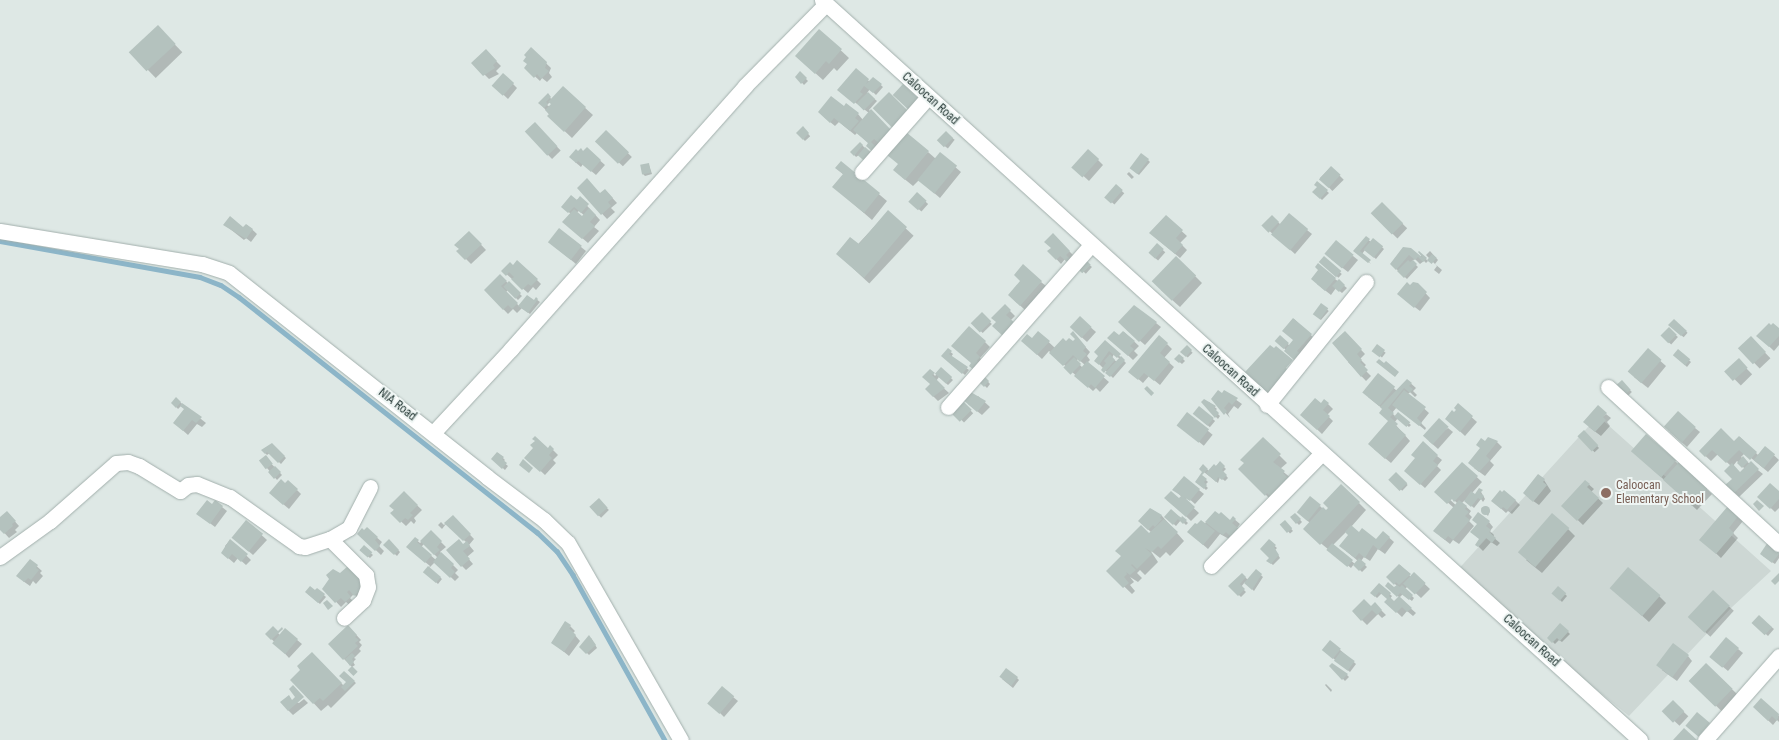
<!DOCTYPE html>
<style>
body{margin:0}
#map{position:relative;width:1779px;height:740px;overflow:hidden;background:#dee8e5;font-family:"Roboto Condensed",sans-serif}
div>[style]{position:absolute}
.built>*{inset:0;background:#cdd7d4}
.shadow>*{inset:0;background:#0003;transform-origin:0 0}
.stream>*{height:4.5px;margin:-2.25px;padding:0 2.25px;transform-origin:2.25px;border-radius:2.25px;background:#8cb5c8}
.building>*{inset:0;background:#b4c2be;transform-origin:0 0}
.round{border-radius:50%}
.roads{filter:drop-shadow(0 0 1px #a2afac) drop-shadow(0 0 1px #a2afac)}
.street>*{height:15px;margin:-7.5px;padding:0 7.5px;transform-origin:7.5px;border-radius:7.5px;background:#fff}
.secondary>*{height:15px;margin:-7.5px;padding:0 7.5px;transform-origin:7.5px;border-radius:7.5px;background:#fff}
.dots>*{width:14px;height:14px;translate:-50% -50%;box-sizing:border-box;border:2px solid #eef5f3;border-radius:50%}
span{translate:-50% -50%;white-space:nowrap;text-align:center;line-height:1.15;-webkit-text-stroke:4px #eef5f3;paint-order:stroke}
.street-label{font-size:12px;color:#223633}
.education-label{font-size:12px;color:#785e54}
.left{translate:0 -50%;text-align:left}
</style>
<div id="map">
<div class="built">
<i style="clip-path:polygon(1598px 416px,1771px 571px,1731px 608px,1629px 716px,1454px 574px)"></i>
</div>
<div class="shadow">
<i style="left:158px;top:27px;width:35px;height:37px;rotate:46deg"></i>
<i style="clip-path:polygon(819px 30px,849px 58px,837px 71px,834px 68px,823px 80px,804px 63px)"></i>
<i style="clip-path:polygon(531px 49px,551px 68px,549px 73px,552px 77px,547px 82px,542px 78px,540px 81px,526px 68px,529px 64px)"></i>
<i style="clip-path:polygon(486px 51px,501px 66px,496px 71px,499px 74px,489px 79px,473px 63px)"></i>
<i style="clip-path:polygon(856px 70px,870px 82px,873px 78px,883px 87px,876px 95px,870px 89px,867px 93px,877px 101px,869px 110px,896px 136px,881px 154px,857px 133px,855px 135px,839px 122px,835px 126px,824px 117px,844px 108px,858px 114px,863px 120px,869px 113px,844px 94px)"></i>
<i style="clip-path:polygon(800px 73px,808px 81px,804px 85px,797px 77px)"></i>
<i style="clip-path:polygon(513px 84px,517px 88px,508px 99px,493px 85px)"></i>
<i style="clip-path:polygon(evenodd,563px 88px,593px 115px,572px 138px,556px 123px,540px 103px,548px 95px,552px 100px,563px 88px,550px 102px,553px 104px,550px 107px,547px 105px,550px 102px)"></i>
<i style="left:535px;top:124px;width:37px;height:12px;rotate:46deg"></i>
<i style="left:803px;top:128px;width:11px;height:7px;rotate:49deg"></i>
<i style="left:606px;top:132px;width:36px;height:13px;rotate:44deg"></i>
<i style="left:946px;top:133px;width:11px;height:11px;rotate:38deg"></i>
<i style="clip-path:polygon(860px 143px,873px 156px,859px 155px,856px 157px,852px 152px)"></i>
<i style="clip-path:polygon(587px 149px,605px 165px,596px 175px,583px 164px,581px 167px,575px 162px)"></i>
<i style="clip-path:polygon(1088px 150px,1103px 165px,1089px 181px,1078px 171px)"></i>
<i style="clip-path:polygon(928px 152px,936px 159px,940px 154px,961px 172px,940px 198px,919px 180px,913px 186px,902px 177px)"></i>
<i style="clip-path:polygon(1148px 160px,1150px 162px,1139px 175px,1133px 170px)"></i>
<i style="clip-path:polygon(841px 162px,887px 201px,872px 220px,834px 187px,844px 175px,836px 168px)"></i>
<i style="clip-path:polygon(649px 165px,652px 174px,645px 176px,643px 174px)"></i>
<i style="left:1331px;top:167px;width:18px;height:16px;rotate:45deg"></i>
<i style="left:1129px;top:172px;width:7px;height:3px;rotate:45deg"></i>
<i style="clip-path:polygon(1318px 183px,1329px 193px,1322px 200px,1314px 192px,1318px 188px)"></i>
<i style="left:1116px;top:186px;width:11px;height:15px;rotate:41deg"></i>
<i style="clip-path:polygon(578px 188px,600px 194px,605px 190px,617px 203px,611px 208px,615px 212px,607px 219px)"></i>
<i style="left:917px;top:194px;width:15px;height:10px;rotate:42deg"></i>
<i style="clip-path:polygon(evenodd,580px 198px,600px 220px,594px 227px,599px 231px,588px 243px,568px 226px,571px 214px,563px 207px,580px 198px,579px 211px,585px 216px,582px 218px,576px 213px,579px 211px)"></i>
<i style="left:1382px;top:204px;width:35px;height:14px;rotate:44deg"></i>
<i style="left:888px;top:212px;width:35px;height:65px;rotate:43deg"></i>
<i style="clip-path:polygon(1166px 217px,1187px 236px,1180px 243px,1187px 250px,1180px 258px,1156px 238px)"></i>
<i style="clip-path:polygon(1272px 217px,1280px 224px,1307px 230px,1312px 234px,1295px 254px,1264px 226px)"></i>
<i style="clip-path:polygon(225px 225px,244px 229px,247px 225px,257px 234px,251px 242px,246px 238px,244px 240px)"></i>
<i style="clip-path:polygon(469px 232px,486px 250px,471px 264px,458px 251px)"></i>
<i style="clip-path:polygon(1053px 235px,1074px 256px,1070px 260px,1065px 259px,1061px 264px,1049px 251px,1052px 248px)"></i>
<i style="clip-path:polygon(1366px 238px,1371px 242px,1373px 239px,1384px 249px,1376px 259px,1365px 250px,1362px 254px,1371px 264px,1355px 251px)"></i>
<i style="left:1157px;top:245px;width:11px;height:11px;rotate:41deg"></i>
<i style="clip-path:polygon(554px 246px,581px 247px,586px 251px,576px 264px)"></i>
<i style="clip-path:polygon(1403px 248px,1420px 257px,1422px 255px,1428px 261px,1426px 263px,1424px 261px,1420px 264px,1415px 259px,1412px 261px,1418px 267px,1407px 279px,1391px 264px)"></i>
<i style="clip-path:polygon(1430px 251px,1438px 260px,1435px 264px,1442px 270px,1439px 274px,1434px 270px,1437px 266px,1426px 255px)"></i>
<i style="clip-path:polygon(1353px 256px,1358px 260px,1348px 272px,1331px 259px)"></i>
<i style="left:1324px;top:258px;width:24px;height:5px;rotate:42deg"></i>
<i style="left:1083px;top:259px;width:12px;height:9px;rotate:42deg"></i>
<i style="clip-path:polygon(510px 264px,537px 280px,541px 284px,536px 290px,533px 287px,528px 293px,503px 271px)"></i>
<i style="clip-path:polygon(500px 276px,522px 296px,518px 300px,508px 290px,506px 292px,519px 306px,534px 302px,536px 299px,540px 302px,530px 314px,522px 308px,517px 313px,513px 309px,508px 314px,485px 290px)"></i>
<i style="clip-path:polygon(1195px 276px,1202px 283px,1180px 307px,1161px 290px)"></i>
<i style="clip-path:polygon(1335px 279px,1347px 288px,1342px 293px,1336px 288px,1331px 295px,1317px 284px)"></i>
<i style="clip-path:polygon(1041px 282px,1046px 286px,1025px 310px,1014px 300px)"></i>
<i style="clip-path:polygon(1417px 284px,1430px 298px,1420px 311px,1403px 298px,1411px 287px)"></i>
<i style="left:1322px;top:305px;width:9px;height:12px;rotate:41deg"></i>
<i style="clip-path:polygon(1005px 306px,1015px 316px,1010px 321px,998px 323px)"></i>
<i style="left:982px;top:314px;width:14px;height:13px;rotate:45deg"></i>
<i style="clip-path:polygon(1080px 318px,1096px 332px,1087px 342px,1076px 332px)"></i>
<i style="clip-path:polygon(1294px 319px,1316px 340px,1301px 356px,1286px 350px,1276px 341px,1280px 337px,1290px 346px,1295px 341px)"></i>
<i style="left:1674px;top:321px;width:18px;height:6px;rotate:41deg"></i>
<i style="clip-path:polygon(1156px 323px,1161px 327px,1145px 345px,1124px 327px)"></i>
<i style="left:1669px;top:329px;width:12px;height:10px;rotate:42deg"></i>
<i style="clip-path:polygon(1779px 329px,1779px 345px,1774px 351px,1758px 336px)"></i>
<i style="clip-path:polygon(1124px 332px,1139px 346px,1134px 351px,1138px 355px,1133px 360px,1114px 342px)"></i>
<i style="clip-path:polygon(evenodd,1039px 333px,1055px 348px,1066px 342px,1073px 343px,1077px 338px,1090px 352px,1087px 356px,1090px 360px,1087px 363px,1109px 382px,1100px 392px,1096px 388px,1093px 391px,1049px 351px,1042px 359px,1028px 346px,1039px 333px,1078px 359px,1085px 365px,1083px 368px,1076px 361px,1078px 359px)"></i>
<i style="clip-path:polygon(1345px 333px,1365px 354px,1360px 359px,1366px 365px,1363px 368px,1371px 376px,1366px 381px,1348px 362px,1350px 360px)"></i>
<i style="left:1751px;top:338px;width:28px;height:15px;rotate:46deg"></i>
<i style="clip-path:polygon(evenodd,1105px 341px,1126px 363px,1113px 378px,1096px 361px,1105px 341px,1114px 354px,1120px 359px,1117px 362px,1112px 358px,1114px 354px)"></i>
<i style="clip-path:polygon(985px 342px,990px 347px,980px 358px,984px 362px,973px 363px,958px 350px)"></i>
<i style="clip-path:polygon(1167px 344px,1172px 349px,1164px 358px,1174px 367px,1160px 385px,1149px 376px,1143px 383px,1135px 376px)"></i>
<i style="left:1377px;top:346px;width:11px;height:6px;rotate:38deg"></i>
<i style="left:1187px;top:347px;width:8px;height:7px;rotate:45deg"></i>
<i style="clip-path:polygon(948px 350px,953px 354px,951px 357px,969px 370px,965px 375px,943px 356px)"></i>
<i style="clip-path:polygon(1648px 350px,1666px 366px,1648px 388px,1634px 377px)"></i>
<i style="clip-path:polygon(1678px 351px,1691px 362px,1687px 367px,1674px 355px)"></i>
<i style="clip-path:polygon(1179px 355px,1185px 361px,1182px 364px,1176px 359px)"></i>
<i style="left:1738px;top:360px;width:20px;height:16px;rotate:45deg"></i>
<i style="clip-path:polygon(941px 369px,953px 380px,948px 385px,939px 377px,936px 381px,949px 393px,938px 401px,926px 389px,931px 384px,931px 371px,935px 376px)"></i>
<i style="clip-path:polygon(1379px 375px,1397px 391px,1407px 380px,1416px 388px,1413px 391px,1417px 395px,1415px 397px,1410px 392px,1408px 394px,1429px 413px,1421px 423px,1426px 428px,1425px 430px,1397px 407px,1392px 413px,1396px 417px,1398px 414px,1411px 425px,1409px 427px,1398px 418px,1394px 423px,1410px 441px,1391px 463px,1374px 449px,1389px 421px,1384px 410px,1368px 397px)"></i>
<i style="clip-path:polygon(983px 376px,990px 384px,987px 388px,979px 380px)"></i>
<i style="left:1622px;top:382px;width:14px;height:6px;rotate:45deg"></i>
<i style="clip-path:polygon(1225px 392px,1242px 404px,1238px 409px,1234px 406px,1228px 414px,1230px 418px,1213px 399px)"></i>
<i style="clip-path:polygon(978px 396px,990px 407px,982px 415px,968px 404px)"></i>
<i style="clip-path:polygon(176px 399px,206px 423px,202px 427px,197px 424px,188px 435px,179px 427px,186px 410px,181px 406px,178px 409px,173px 403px)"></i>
<i style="clip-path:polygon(1325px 401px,1333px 409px,1327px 415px,1333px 421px,1322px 434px,1302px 415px)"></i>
<i style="clip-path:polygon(1209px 402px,1217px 409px,1215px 411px,1220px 416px,1218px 419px,1210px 411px,1207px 403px)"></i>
<i style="left:964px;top:404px;width:13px;height:13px;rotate:45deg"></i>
<i style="clip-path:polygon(1458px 405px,1477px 422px,1465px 436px,1451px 423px)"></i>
<i style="left:1200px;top:408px;width:20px;height:8px;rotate:41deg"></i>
<i style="left:1187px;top:414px;width:33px;height:14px;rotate:39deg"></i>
<i style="clip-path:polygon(1606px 414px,1611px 418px,1607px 422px,1610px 426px,1601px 436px,1589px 427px)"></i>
<i style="clip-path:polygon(1448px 428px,1453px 432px,1438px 449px,1429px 441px)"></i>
<i style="clip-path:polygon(1695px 428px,1700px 432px,1687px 447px,1670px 432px)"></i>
<i style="left:1584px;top:432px;width:22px;height:6px;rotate:47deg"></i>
<i style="clip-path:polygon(evenodd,1740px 437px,1758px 455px,1765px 447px,1779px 460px,1768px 472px,1745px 453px,1741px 457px,1763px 474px,1739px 497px,1727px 486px,1733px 479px,1731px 466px,1718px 454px,1711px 461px,1700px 451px,1734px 443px,1740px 437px,1737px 461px,1745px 469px,1740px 473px,1733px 466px,1737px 461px)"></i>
<i style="clip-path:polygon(1263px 439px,1287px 463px,1280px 469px,1292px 479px,1273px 502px,1240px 469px)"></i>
<i style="clip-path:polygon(1495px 440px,1502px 447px,1490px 461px,1494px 465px,1485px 476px,1474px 468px,1485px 443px)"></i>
<i style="clip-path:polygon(272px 444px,286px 458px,281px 464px,270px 453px,267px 455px,263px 451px)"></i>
<i style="clip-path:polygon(550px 447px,558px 455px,553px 460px,556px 463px,545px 475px,531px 462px,535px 448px,548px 449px)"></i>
<i style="clip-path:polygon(498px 453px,505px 460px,503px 462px,508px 466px,505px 470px,493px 459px)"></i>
<i style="clip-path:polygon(1437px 456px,1442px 460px,1437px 466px,1441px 470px,1425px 488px,1410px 475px,1416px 458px)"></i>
<i style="clip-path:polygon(1638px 456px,1675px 461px,1712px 494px,1697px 510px)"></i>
<i style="clip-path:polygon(265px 457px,282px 475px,277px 480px,267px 468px)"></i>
<i style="clip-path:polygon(1220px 463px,1226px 469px,1223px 472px,1228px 478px,1225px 481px,1220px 477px,1218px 483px,1200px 469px,1203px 466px,1209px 471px)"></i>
<i style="clip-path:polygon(evenodd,1463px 464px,1482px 482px,1472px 493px,1475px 495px,1480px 490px,1485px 499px,1483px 502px,1481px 499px,1474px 508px,1465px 500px,1462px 503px,1471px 511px,1469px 514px,1472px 517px,1469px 521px,1474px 526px,1459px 544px,1453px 540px,1450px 544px,1440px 536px,1454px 508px,1436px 492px,1463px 464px,1448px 494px,1461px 507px,1460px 509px,1446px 496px,1448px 494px)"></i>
<i style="left:1396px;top:474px;width:16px;height:8px;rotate:43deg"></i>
<i style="clip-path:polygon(1201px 475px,1208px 482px,1205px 485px,1208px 488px,1206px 490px,1197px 481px)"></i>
<i style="clip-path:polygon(1544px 480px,1551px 491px,1539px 505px,1529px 498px)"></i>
<i style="clip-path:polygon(1586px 482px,1594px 489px,1591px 492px,1603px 503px,1583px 525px,1563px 506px)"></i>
<i style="clip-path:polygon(297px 490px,301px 494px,289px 509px,276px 498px)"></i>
<i style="clip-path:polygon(1174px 490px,1199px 490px,1204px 494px,1195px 504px,1187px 497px,1185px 500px,1199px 513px,1191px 521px,1171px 502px,1182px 497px)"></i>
<i style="clip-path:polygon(404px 493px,422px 510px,414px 518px,416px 521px,414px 524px,411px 521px,406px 526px,392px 513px)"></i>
<i style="clip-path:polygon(1779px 493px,1779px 508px,1775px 512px,1759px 497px)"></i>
<i style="left:599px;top:500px;width:14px;height:11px;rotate:45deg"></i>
<i style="clip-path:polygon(1515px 500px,1520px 505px,1512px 514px,1508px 511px,1506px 513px,1497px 505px)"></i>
<i style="clip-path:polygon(evenodd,1359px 503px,1366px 510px,1351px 527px,1359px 534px,1376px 541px,1383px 532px,1394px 542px,1385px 554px,1378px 549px,1370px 561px,1364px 557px,1361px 561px,1367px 567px,1362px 572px,1354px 564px,1351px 568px,1312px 536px,1310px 523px,1298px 512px,1320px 506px,1326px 512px,1359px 503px,1346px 532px,1350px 535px,1346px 551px,1358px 561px,1355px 564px,1333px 545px,1346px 532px)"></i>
<i style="clip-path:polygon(212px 506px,222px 507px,227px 511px,215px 527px,203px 518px)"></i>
<i style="clip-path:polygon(1483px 507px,1490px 511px,1488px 516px,1481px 509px)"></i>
<i style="clip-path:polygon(1728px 508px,1743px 521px,1733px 533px,1738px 538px,1721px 558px,1706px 544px)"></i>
<i style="clip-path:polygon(1151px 509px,1162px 516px,1184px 541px,1170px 556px,1166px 552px,1160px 558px,1150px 550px,1158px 562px,1145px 575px,1140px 570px,1137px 573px,1142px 578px,1138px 582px,1130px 577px,1134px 582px,1130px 585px,1135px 591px,1132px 594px,1108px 571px,1152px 533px,1139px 521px)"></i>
<i style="clip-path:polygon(1171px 511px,1186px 521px,1188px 523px,1186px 525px,1181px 520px,1176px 526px,1166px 517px)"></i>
<i style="clip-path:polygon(1215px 513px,1230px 522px,1233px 518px,1240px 524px,1229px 539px,1220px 534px,1208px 549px,1193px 536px)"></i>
<i style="clip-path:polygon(1295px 514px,1302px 522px,1299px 525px,1291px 517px)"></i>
<i style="clip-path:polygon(11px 517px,19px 526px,15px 530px,17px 532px,9px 538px,0 528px,0 518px)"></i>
<i style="clip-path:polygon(453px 517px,474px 539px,469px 545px,474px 551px,467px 557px,473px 564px,466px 570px,462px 566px,463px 545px,466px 542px,446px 524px,442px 529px,438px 525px,441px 522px,444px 525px)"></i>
<i style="clip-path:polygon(246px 521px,267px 540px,253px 555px,237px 541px)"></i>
<i style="left:1285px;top:522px;width:12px;height:4px;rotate:48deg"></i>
<i style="clip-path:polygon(1489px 522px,1493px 527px,1490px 531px,1494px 535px,1493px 537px,1500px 543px,1497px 546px,1491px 542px,1483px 551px,1477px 545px,1481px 540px,1478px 525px)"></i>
<i style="clip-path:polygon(367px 529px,382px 542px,379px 546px,384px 551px,381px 555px,359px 534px)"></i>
<i style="clip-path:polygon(1568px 529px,1575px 536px,1542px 573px,1526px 560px)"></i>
<i style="clip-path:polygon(evenodd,431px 532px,446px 547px,440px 552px,458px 570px,455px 573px,459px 577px,455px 581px,435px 562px,429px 568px,442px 579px,438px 584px,425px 572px,430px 566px,413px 552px,415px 539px,420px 543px,431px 532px,424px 544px,438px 558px,436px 560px,421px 547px,424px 544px)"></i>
<i style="clip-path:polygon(230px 540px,251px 560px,246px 565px,238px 558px,234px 563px,227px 557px,225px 546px)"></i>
<i style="clip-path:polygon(389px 541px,400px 552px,397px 556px,385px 545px)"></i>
<i style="clip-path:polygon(1269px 541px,1277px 548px,1275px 550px,1280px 558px,1273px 565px,1268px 561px,1271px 558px)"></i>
<i style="clip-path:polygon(364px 547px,373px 555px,370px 558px,360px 550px)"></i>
<i style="clip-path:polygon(1779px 551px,1779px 558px,1775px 564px,1763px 556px)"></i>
<i style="clip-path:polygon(31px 561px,42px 571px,40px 573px,43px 576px,36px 584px,33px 581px,30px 586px,23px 581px)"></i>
<i style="clip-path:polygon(1400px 565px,1411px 577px,1414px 574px,1430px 589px,1421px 598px,1408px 586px,1405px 589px,1414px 598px,1412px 601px,1403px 594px,1399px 598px,1416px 613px,1413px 616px,1407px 611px,1402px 617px,1386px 602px,1388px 599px,1382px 593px,1377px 598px,1372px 593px,1379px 585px,1392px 596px,1390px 599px,1394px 603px,1399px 597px,1386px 586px,1394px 589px,1397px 586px,1388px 577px)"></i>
<i style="clip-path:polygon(1256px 571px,1263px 577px,1254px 591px,1245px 582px,1241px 587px,1246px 592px,1241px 597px,1230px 586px,1242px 574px,1248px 580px)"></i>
<i style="clip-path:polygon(331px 579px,370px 591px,360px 600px,354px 594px,350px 598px,355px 603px,351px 606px,346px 602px,341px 607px,324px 589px)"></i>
<i style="clip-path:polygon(1558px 588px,1567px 596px,1562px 602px,1553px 593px)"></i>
<i style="clip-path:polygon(317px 589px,326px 597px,320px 604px,308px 594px)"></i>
<i style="left:1713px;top:592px;width:28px;height:35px;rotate:42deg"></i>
<i style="clip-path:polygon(1618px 594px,1659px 596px,1666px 603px,1649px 622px)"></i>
<i style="clip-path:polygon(1375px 604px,1386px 615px,1382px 618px,1378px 614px,1367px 625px,1353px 611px,1371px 608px)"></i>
<i style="clip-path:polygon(1759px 617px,1774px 629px,1768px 636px,1754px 623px)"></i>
<i style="clip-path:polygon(1560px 624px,1570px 634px,1562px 642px,1559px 640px,1555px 644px,1549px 638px)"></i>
<i style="clip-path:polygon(348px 626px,361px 640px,359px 642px,362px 645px,359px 649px,361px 651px,354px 658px,356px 659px,353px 662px,355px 665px,352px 667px,329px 644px)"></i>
<i style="clip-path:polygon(570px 626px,575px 631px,573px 633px,580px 641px,569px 656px,558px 647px)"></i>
<i style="clip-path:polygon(273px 628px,280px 635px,285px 630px,302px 644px,289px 658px,267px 634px)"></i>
<i style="clip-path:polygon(591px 638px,597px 648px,589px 655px,581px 647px)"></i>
<i style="clip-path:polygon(1330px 641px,1356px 664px,1350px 672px,1323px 650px)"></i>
<i style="clip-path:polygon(1738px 649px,1743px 653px,1728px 671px,1716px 661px)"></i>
<i style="clip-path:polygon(312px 653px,344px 686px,348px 682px,344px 673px,356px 683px,331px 708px,328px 705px,321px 711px,307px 696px,302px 670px)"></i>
<i style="clip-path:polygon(1688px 656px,1692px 661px,1677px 681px,1662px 670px)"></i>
<i style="left:1706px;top:664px;width:47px;height:23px;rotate:44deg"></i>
<i style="clip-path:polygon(1332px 665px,1347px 675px,1349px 677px,1345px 681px,1331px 666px)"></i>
<i style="clip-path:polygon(1017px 678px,1019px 680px,1013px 688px,1002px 679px)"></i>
<i style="clip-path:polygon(1326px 684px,1332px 690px,1331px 692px,1325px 685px)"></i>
<i style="clip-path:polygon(733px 697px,738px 701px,724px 717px,714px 707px)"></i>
<i style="clip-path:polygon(304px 699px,308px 703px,293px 715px,288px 710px,293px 701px,299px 703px)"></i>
<i style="clip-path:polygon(1761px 700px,1779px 716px,1779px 722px,1777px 720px,1773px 725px,1754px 707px)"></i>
<i style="left:1673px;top:702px;width:21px;height:13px;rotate:43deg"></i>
</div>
<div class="stream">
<i style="left:0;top:241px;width:203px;rotate:10.2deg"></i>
<i style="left:200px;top:277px;width:22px;rotate:21deg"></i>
<i style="left:221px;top:285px;width:22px;rotate:34deg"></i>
<i style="left:239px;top:297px;width:380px;rotate:38.3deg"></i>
<i style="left:537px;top:532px;width:28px;rotate:44deg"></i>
<i style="left:557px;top:551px;width:29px;rotate:56deg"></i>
<i style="left:573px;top:575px;width:189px;rotate:60.9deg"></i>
</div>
<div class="building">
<i style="left:158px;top:25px;width:26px;height:40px;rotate:47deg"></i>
<i style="clip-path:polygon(819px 29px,842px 49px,829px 64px,826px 61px,815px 74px,795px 56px)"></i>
<i style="clip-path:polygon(531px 47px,547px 62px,545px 68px,549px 71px,541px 79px,537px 74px,534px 78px,524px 68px,527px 64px,523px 61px,526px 57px,524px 55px)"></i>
<i style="clip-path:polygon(486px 49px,497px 61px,493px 65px,495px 68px,483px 76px,471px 63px)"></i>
<i style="clip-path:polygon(856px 68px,869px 79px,866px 84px,873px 77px,882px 84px,873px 93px,864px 86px,860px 92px,863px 94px,854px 104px,837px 90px)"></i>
<i style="clip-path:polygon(800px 71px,807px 78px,801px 84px,795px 77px)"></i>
<i style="left:503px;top:73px;width:15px;height:17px;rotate:42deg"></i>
<i style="left:903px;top:84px;width:23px;height:15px;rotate:43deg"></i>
<i style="clip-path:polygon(563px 86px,586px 107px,564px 132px,547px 116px,549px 114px,545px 110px,551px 104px,548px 102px)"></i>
<i style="left:868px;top:92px;width:10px;height:16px;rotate:45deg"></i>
<i style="left:889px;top:92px;width:28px;height:23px;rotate:45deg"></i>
<i style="clip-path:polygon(548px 93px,551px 97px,546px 102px,548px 104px,544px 108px,538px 103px)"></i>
<i style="clip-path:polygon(831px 96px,844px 106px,846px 103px,859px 113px,855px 118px,859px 121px,850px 131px,834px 118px,830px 123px,818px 112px)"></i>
<i style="clip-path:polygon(871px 109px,892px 131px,880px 144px,874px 139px,871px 142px,877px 148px,874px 153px,866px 146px,868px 143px,853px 130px)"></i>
<i style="left:535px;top:122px;width:33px;height:14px;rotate:47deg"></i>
<i style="clip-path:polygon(803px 126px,809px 133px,803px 140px,796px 133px)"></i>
<i style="left:606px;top:130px;width:32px;height:16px;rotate:44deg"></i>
<i style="left:946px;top:131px;width:10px;height:13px;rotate:45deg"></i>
<i style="clip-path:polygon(906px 132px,929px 151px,905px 180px,893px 170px,898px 164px,887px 155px)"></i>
<i style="clip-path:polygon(860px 142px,863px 145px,854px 156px,850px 152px)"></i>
<i style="clip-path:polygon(587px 147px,601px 160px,591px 172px,578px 161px,576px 163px,569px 157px,576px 149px,578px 151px,581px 148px,583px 151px)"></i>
<i style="left:865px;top:147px;width:9px;height:11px;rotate:41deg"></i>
<i style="left:1088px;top:149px;width:15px;height:25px;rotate:42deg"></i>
<i style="left:940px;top:152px;width:22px;height:36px;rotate:39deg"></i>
<i style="left:1141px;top:153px;width:10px;height:19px;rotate:37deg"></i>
<i style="clip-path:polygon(841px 161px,880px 193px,864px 213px,832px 187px,843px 174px,835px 168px)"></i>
<i style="left:649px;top:163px;width:10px;height:9px;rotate:79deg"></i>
<i style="left:1331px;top:166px;width:13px;height:18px;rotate:42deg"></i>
<i style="clip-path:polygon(587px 178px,600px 193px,605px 189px,613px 198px,608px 202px,611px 206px,601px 215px,577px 188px)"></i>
<i style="clip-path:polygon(1317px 181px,1328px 190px,1320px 199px,1312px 192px,1317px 187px,1314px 185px)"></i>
<i style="left:1116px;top:184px;width:9px;height:18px;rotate:41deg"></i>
<i style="left:917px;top:192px;width:13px;height:13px;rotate:42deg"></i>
<i style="clip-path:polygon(571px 195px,577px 200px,580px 196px,589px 204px,581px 213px,574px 207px,568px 213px,561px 207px)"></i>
<i style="left:1382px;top:202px;width:30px;height:16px;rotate:45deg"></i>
<i style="clip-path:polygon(589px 208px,596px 215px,590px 222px,595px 226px,582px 239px,562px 222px,574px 209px,582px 216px)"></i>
<i style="clip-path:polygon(888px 210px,907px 227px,864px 278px,836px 254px,850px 237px,859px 244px)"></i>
<i style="left:1289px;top:213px;width:25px;height:28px;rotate:40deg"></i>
<i style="clip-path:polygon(1166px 215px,1183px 230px,1176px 238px,1183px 245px,1175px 254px,1149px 233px)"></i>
<i style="left:1272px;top:215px;width:10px;height:15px;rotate:45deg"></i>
<i style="clip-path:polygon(230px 216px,243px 227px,246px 224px,253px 229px,246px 239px,223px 225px)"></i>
<i style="left:559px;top:228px;width:29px;height:18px;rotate:38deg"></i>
<i style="clip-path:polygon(469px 231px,482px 244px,465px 260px,456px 251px,459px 249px,454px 245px)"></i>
<i style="clip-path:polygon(1053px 233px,1070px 251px,1066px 255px,1070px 259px,1067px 262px,1060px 256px,1056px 260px,1047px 251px,1051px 248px,1044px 242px)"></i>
<i style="clip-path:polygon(1366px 236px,1370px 239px,1360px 251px,1371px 260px,1368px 263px,1353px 251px)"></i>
<i style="left:1373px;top:238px;width:13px;height:15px;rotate:39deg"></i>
<i style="left:1336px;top:240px;width:23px;height:18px;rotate:40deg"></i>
<i style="left:1157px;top:243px;width:9px;height:13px;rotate:41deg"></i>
<i style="clip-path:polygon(1403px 247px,1411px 248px,1423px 258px,1418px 252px,1419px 251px,1427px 258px,1423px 262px,1418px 257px,1415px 260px,1409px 255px,1396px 270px,1390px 264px)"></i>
<i style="left:1432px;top:254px;width:6px;height:8px;rotate:39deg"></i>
<i style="left:1176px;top:256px;width:28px;height:35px;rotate:44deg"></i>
<i style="left:1324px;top:256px;width:23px;height:8px;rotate:41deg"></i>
<i style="left:1083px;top:257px;width:11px;height:12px;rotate:45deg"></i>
<i style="clip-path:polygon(517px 260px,538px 279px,531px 286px,528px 284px,522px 290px,511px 279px,514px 277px,509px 272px,506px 276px,501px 271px,510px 262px,513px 265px)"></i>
<i style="clip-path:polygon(1408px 260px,1410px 262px,1413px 260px,1417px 264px,1404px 278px,1397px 271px)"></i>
<i style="clip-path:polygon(1318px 263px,1336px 278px,1325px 291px,1311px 279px,1318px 270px,1315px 267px)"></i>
<i style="clip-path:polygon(1023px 264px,1042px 281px,1020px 306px,1008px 295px,1020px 281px,1014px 275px)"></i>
<i style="clip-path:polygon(500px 274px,507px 281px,501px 286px,518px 303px,512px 309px,508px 305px,503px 310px,484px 290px)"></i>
<i style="clip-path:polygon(1339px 279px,1345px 285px,1339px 292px,1332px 286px)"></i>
<i style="left:509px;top:281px;width:17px;height:8px;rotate:45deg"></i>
<i style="clip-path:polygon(1407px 282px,1410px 285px,1413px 282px,1418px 283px,1427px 292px,1414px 308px,1397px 294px)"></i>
<i style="clip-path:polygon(527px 295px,534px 300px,536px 297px,538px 299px,528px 313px,518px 306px)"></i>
<i style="left:1321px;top:303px;width:9px;height:14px;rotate:36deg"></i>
<i style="clip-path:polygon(1005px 304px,1011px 310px,1006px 315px,1016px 324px,1004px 337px,992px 326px,996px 322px,991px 318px)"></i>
<i style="clip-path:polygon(1134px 305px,1157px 322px,1139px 342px,1118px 322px)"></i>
<i style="left:982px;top:312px;width:13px;height:16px;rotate:45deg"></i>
<i style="left:1080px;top:316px;width:16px;height:15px;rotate:43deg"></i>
<i style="clip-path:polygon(1293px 318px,1312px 334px,1297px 351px,1300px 353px,1294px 360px,1284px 351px,1293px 340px,1282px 331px)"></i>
<i style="clip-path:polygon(1674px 319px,1687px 331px,1681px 336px,1668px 325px)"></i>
<i style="clip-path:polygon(1769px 323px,1771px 325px,1773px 323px,1779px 328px,1779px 336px,1769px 347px,1756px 336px)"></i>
<i style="clip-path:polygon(969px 326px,986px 341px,976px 353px,980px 357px,977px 361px,981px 364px,975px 371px,969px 366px,971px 363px,951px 346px)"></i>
<i style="left:1669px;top:327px;width:11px;height:12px;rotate:45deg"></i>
<i style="clip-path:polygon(1038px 331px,1050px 341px,1037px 355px,1021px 341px,1027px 334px,1032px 338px)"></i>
<i style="clip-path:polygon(1073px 331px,1086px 347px,1083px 351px,1087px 354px,1080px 362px,1073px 355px,1063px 366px,1049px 353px,1063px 338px,1066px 341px,1069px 338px,1073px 341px,1075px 339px,1070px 334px)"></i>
<i style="clip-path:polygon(1114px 331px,1119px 335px,1123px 331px,1135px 341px,1130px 346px,1134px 349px,1128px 356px,1107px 338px)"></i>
<i style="clip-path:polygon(1345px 331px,1362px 349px,1357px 354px,1362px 360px,1360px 362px,1368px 370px,1361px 377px,1332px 343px)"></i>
<i style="clip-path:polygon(1159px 335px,1168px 343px,1160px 353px,1170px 362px,1154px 381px,1144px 373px,1138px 380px,1128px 372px)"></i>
<i style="left:1280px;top:335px;width:12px;height:8px;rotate:42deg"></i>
<i style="left:1751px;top:336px;width:22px;height:18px;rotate:47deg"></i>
<i style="clip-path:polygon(1105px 340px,1121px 354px,1117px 358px,1109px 351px,1099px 365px,1094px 361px,1098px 356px,1094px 352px)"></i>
<i style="left:1377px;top:344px;width:10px;height:9px;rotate:37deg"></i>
<i style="clip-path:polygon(1187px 345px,1192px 350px,1186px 357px,1180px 352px)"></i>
<i style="clip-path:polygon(1270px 345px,1274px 348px,1276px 346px,1293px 360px,1286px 368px,1289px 371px,1268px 393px,1245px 372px)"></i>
<i style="clip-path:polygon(948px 348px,952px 351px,949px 354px,968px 367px,962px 374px,941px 356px)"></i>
<i style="left:1648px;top:348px;width:18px;height:31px;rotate:41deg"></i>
<i style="left:1678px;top:349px;width:16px;height:8px;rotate:40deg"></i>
<i style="clip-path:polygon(1110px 354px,1115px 360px,1104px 373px,1101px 370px,1106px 363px,1104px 361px)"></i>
<i style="clip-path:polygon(1179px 354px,1184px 358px,1179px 363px,1174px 359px)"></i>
<i style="clip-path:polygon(1121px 356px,1125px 360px,1110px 377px,1105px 373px)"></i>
<i style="left:1074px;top:357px;width:10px;height:15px;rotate:45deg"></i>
<i style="left:1739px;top:358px;width:13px;height:20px;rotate:48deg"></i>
<i style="clip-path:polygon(1379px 359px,1384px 363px,1386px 361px,1399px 372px,1395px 377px,1376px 362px)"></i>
<i style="clip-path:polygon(1087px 361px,1105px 376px,1095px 388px,1091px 384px,1088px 388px,1074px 376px)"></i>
<i style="left:941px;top:367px;width:15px;height:9px;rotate:42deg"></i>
<i style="clip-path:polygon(930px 369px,935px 373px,932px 375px,945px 388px,933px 397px,925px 389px,930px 384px,922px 377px)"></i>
<i style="left:1378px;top:373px;width:22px;height:25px;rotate:39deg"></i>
<i style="clip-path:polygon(983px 375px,989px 381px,984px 387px,977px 380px)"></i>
<i style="clip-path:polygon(1407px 379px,1412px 383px,1409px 386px,1413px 389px,1410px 393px,1404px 388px,1388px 408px,1394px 413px,1390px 417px,1398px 424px,1396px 426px,1406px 435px,1385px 459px,1368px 444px,1388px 421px,1379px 413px,1382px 409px,1380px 407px)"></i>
<i style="left:1622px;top:380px;width:13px;height:8px;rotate:48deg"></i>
<i style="left:1147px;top:386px;width:10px;height:4px;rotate:45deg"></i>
<i style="clip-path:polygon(1218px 390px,1222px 393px,1224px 390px,1238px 398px,1232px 405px,1229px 402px,1224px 408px,1227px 411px,1224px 415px,1211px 399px)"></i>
<i style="clip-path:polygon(1404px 390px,1426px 407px,1417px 418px,1422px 423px,1419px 426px,1392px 405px)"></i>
<i style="clip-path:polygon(969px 391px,986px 401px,977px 412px,962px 399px)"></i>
<i style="clip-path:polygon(176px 397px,181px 402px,176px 408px,171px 403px)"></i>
<i style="clip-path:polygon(1315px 398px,1321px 403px,1324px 399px,1329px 403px,1323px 410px,1330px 416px,1317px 430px,1300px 415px)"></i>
<i style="clip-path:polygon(1204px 399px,1216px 406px,1214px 408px,1219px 413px,1215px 418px,1201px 402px)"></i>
<i style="left:964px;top:402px;width:11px;height:17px;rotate:45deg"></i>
<i style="clip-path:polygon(182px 403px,202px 417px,196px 423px,192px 420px,183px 431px,173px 423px,184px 409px,180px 406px)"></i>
<i style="clip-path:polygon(1458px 403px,1473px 416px,1460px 432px,1445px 419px,1452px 410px,1454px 412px,1456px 410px,1454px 408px)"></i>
<i style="clip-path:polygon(1598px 405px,1607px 413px,1603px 417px,1606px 420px,1595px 432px,1583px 422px)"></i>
<i style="left:1199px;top:406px;width:19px;height:10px;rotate:39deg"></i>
<i style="left:1678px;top:411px;width:24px;height:21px;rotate:42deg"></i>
<i style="left:1187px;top:412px;width:28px;height:17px;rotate:38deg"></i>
<i style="left:1398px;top:412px;width:16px;height:6px;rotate:40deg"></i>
<i style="left:1439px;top:418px;width:13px;height:24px;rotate:42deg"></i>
<i style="clip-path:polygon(1721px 428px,1734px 441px,1739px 436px,1757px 452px,1750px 460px,1739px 450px,1726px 463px,1712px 450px,1705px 457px,1699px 451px)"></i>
<i style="left:1584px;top:430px;width:21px;height:9px;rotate:47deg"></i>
<i style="left:1646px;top:434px;width:40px;height:23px;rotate:41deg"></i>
<i style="clip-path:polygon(535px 436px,548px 448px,550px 445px,554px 449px,549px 455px,552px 458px,540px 472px,524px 458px,533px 448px,530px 445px,535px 441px,532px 439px)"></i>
<i style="clip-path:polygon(1263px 437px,1281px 454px,1273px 462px,1285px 471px,1283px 473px,1290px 480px,1272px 498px,1267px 493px,1265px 496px,1238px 469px,1244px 463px,1240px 460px)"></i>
<i style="clip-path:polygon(1488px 437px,1498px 441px,1486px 456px,1490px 460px,1479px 472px,1468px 463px,1480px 448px,1476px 445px,1481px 438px,1485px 441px)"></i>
<i style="clip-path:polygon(1423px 441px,1438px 455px,1433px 461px,1438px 465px,1420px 485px,1404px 471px,1415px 458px,1411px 455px)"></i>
<i style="clip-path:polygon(272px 443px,285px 456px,278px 463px,267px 452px,265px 454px,261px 450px)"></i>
<i style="left:1765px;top:446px;width:13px;height:18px;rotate:39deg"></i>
<i style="clip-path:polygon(497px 452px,504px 457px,502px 459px,507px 463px,502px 469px,491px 459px)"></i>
<i style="left:266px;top:455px;width:11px;height:9px;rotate:52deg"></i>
<i style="clip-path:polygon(1743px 456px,1748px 462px,1742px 468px,1737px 463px)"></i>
<i style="clip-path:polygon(523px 459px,533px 468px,529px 473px,519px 465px)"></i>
<i style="clip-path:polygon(1220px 461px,1225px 466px,1222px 470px,1227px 475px,1222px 480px,1218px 477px,1216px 482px,1206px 473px,1214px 464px,1216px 466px)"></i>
<i style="clip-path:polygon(1751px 461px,1759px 469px,1733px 494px,1725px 485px,1732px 479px,1724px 471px,1732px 463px,1740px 472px)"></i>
<i style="clip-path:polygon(1462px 462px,1478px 476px,1454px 502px,1452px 499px,1447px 504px,1434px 492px)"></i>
<i style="left:1679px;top:462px;width:39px;height:24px;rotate:42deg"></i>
<i style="clip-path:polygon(1203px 464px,1208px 469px,1202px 475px,1207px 479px,1204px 482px,1207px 485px,1204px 489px,1195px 482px,1202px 472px,1199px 469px)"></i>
<i style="clip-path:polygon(275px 466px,281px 472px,274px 479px,268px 472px)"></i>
<i style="left:1396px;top:472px;width:16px;height:11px;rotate:45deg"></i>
<i style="clip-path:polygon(1538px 474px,1545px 479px,1543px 482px,1547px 485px,1533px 502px,1523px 493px)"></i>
<i style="clip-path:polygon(1184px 476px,1200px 489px,1190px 501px,1172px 490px)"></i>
<i style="clip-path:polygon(281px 479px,285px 483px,288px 480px,298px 489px,283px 505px,269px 493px)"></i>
<i style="clip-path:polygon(1585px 480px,1590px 484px,1587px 487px,1599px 498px,1577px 521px,1561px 506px)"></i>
<i style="clip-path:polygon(1770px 483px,1779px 491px,1779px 499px,1770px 509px,1757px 497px)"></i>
<i style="clip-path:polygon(1341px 484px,1360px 502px,1320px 545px,1303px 529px,1323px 507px,1326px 510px,1328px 508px,1323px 503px)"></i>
<i style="clip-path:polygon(1479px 488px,1483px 490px,1480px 493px,1484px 496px,1481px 500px,1478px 498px,1471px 507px,1464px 501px,1471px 491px,1475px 494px)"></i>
<i style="clip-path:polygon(1500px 490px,1502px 492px,1504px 490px,1516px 500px,1507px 510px,1503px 507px,1501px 509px,1491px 501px)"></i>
<i style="clip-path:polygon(404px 491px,418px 505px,410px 513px,413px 515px,408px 520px,405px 518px,400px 523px,390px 513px,394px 510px,389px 506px)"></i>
<i style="clip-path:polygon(1171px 491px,1179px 498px,1182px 495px,1195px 507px,1186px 517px,1164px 498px)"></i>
<i style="left:1310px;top:496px;width:14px;height:21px;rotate:39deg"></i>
<i style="left:599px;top:498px;width:13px;height:13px;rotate:48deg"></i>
<i style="clip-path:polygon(207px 500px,212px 504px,215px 500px,223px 506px,210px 524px,196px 514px)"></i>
<i style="clip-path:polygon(1459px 500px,1467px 506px,1465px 509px,1469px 512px,1465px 516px,1470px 520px,1453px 540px,1448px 536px,1445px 540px,1433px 531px)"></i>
<i style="clip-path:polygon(1757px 500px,1764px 506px,1759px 511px,1753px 504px)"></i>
<i class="round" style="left:1480.5px;top:505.5px;width:9px;height:9px"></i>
<i style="clip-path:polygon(1728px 506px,1739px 515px,1729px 528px,1734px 533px,1716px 554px,1699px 540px)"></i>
<i style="clip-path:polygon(1150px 508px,1162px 515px,1160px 518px,1162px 519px,1155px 527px,1153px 525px,1148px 530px,1138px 521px)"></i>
<i style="clip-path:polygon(1171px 509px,1181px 518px,1182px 516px,1187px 520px,1183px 524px,1178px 519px,1173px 525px,1164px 517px)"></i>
<i style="clip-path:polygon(7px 511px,16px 521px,12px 524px,13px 526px,4px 534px,0 530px,0 517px)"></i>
<i style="clip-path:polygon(1215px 511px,1219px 514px,1221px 512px,1230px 520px,1233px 516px,1236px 519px,1232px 523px,1239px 529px,1231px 537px,1226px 532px,1223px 535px,1218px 532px,1205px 522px)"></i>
<i style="clip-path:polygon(1478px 512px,1490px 521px,1486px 526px,1491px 530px,1489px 532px,1496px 538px,1492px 543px,1486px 538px,1478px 547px,1475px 545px,1479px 539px,1470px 532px,1477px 524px,1472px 520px)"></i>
<i style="clip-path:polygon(1295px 513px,1301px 519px,1296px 524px,1290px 517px)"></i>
<i style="left:1552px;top:513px;width:23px;height:52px;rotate:41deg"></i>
<i style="clip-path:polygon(453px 515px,471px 534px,463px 541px,444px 523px)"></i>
<i style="clip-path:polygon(1164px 519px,1178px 532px,1161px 549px,1158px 546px,1152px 552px,1145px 548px,1152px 554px,1137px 569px,1132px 564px,1131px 565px,1136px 570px,1130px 575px,1126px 572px,1127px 574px,1124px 577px,1129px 583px,1123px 588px,1106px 571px,1121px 556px,1115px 551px,1141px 525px,1149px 533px)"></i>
<i style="left:246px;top:520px;width:22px;height:23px;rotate:39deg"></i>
<i style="clip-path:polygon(1201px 520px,1215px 531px,1203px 545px,1187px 532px,1195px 523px,1197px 524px)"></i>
<i style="left:1285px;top:520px;width:11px;height:7px;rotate:49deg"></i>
<i style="clip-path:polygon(1351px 525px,1359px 532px,1362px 528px,1376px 539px,1383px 531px,1390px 537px,1379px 550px,1373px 545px,1365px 558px,1359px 553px,1355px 558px,1339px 546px,1348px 535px,1345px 532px)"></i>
<i style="clip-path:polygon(367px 527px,378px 537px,375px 540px,380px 546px,375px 551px,357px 534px,362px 528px,364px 530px)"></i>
<i style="clip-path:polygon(431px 530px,442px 541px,437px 547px,440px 550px,434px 555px,420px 541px)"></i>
<i style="clip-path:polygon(415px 537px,419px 540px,417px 542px,432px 555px,425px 563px,406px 547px)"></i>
<i style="clip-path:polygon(230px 539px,248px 554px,241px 562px,232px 554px,228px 559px,221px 553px)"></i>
<i style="clip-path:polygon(389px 539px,399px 550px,394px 555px,383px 545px)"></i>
<i style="clip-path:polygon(459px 539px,463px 544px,467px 541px,470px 546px,463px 551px,470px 559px,461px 567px,446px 550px)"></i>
<i style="clip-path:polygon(1269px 539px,1276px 545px,1274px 547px,1279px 555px,1271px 564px,1266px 561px,1269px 558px,1260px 549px)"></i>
<i style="clip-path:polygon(1768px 542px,1779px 550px,1779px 554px,1772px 563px,1760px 554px)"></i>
<i style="left:1332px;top:543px;width:27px;height:9px;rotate:39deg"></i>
<i style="left:364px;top:545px;width:11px;height:7px;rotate:41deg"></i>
<i style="clip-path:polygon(441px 552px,454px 564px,451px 568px,455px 572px,450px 578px,433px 562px)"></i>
<i style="clip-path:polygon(1359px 558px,1366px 564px,1359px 571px,1353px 565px)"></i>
<i style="clip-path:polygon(30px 559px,38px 565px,36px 568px,39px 570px,31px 580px,28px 578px,24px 582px,16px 576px)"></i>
<i style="clip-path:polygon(1399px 564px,1411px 574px,1399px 585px,1396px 582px,1394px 585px,1386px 577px)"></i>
<i style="clip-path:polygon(348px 566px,366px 585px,354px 596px,349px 590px,347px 592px,351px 597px,345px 602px,341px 598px,335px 603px,322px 589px,329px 579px,326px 575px,333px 569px,340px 573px)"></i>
<i style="left:428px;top:566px;width:17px;height:8px;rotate:40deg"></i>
<i style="left:1628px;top:567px;width:43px;height:28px;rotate:41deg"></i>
<i style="clip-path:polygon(1256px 569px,1262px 574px,1252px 590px,1244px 583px)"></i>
<i style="left:1414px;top:572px;width:16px;height:16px;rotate:43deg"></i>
<i style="clip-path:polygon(1242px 573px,1246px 577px,1240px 584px,1245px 589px,1238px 596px,1228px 586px)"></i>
<i style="clip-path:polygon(1779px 573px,1779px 581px,1775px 585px,1771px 581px)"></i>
<i style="clip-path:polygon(1388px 582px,1394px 587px,1397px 585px,1400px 587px,1402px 585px,1413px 595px,1409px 600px,1400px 593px,1397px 597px,1385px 586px)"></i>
<i style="clip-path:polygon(1379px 583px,1391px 593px,1389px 596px,1394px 601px,1399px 596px,1412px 608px,1407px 612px,1402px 607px,1396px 613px,1384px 602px,1387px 599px,1379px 592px,1375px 597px,1370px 593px)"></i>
<i style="clip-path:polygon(310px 586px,315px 590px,317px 588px,325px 594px,318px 603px,305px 592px)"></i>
<i style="left:1558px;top:586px;width:11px;height:10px;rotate:41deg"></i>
<i style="left:1713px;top:590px;width:23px;height:37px;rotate:43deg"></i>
<i style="clip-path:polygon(1364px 599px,1371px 606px,1375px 602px,1382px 610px,1377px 615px,1372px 610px,1361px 621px,1352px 611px)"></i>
<i style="clip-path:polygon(327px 600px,333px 606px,328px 610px,323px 603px)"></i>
<i style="left:1759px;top:615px;width:18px;height:11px;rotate:43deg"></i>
<i style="clip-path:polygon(565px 621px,571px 625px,569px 628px,576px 635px,564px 652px,551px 643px)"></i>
<i style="clip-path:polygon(1560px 623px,1569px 631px,1560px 641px,1557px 638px,1552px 643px,1547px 638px)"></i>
<i style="clip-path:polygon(348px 625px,357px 635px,355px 637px,359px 640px,355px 643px,358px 646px,343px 660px,328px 644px)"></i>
<i style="clip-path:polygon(273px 626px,278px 631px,282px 627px,283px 629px,271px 640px,265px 634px)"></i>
<i style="left:285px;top:628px;width:17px;height:20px;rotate:40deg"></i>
<i style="clip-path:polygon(589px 635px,596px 645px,586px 654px,579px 647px)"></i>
<i style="left:1726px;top:637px;width:17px;height:26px;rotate:40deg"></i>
<i style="left:1330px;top:640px;width:14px;height:13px;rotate:39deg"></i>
<i style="left:1673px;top:643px;width:20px;height:28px;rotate:37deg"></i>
<i style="left:1341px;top:651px;width:17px;height:12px;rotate:36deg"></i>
<i style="clip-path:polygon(312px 652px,342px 683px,323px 701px,320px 698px,313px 704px,290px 680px,300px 670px,297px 666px)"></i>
<i style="clip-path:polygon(352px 653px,355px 656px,352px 659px,354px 662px,350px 666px,345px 659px)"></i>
<i style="clip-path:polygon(1332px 663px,1348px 674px,1342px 680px,1329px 666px)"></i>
<i style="left:1706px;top:663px;width:37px;height:25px;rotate:44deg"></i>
<i style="left:352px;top:666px;width:8px;height:6px;rotate:45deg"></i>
<i style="left:1006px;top:668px;width:15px;height:11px;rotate:37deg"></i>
<i style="clip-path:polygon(344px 671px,355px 681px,345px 691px,341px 687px,346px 682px,339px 676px)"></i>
<i style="clip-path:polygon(293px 685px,304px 697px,288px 711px,280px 702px,289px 695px,292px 700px,295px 697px,289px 689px)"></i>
<i style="left:722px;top:686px;width:16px;height:23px;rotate:40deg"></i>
<i style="clip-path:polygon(1761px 698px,1779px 714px,1777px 721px,1772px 716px,1768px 721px,1753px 707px)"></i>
<i style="left:1673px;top:700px;width:16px;height:16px;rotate:45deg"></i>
<i style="left:1697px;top:712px;width:17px;height:18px;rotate:40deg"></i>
<i style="clip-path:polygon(1684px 728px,1697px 740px,1673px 740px)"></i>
</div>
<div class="roads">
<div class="street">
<i style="left:862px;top:172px;width:100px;rotate:-48.7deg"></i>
<i style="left:0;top:231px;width:205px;rotate:9.3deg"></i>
<i style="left:202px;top:264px;width:28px;rotate:18deg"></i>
<i style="left:229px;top:273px;width:329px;rotate:38.3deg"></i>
<i style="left:487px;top:477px;width:71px;rotate:37deg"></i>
<i style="left:544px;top:520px;width:33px;rotate:44deg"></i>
<i style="left:568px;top:543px;width:227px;rotate:60.2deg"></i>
<i style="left:1608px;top:387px;width:232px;rotate:42.6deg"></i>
<i style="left:1267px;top:405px;width:158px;rotate:-51.2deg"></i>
<i style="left:948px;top:407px;width:216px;rotate:-48.6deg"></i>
<i style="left:433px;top:433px;width:115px;rotate:-47.1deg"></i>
<i style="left:511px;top:349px;width:352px;rotate:-48.3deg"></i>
<i style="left:745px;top:86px;width:115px;rotate:-45.4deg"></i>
<i style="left:330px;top:539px;width:51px;rotate:45deg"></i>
<i style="left:366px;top:575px;width:12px;rotate:81deg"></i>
<i style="left:368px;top:587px;width:14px;rotate:111deg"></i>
<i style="left:363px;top:600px;width:26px;rotate:137deg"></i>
<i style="left:0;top:557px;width:62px;rotate:-35.8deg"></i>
<i style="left:50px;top:521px;width:88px;rotate:-41.3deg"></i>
<i style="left:116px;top:463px;width:12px;rotate:-5deg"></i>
<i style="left:128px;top:462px;width:12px;rotate:20deg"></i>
<i style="left:139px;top:466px;width:48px;rotate:31.4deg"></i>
<i style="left:180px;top:491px;width:10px;rotate:-37deg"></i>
<i style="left:188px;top:485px;width:9px;rotate:-6deg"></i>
<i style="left:197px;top:484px;width:35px;rotate:22deg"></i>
<i style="left:230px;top:497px;width:85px;rotate:35.4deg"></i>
<i style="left:299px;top:546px;width:6px;rotate:9deg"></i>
<i style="left:305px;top:547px;width:26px;rotate:-18deg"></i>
<i style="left:330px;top:539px;width:22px;rotate:-30deg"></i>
<i style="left:349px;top:528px;width:46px;rotate:-62.9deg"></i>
<i style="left:1211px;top:566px;width:158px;rotate:-45.5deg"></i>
<i style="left:1705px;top:740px;width:112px;rotate:-48.6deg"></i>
</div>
<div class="secondary">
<i style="left:822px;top:0;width:1103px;rotate:42.13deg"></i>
</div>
</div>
<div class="dots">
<i style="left:1606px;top:493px;background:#8d6e63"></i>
</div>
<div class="street-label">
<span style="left:930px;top:99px;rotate:42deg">Caloocan Road</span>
<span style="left:1230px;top:371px;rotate:42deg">Caloocan Road</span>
<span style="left:397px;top:405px;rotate:38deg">NIA Road</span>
<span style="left:1531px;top:641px;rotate:42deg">Caloocan Road</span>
</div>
<div class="education-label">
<span class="left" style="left:1616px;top:493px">Caloocan<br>Elementary School</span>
</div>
</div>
